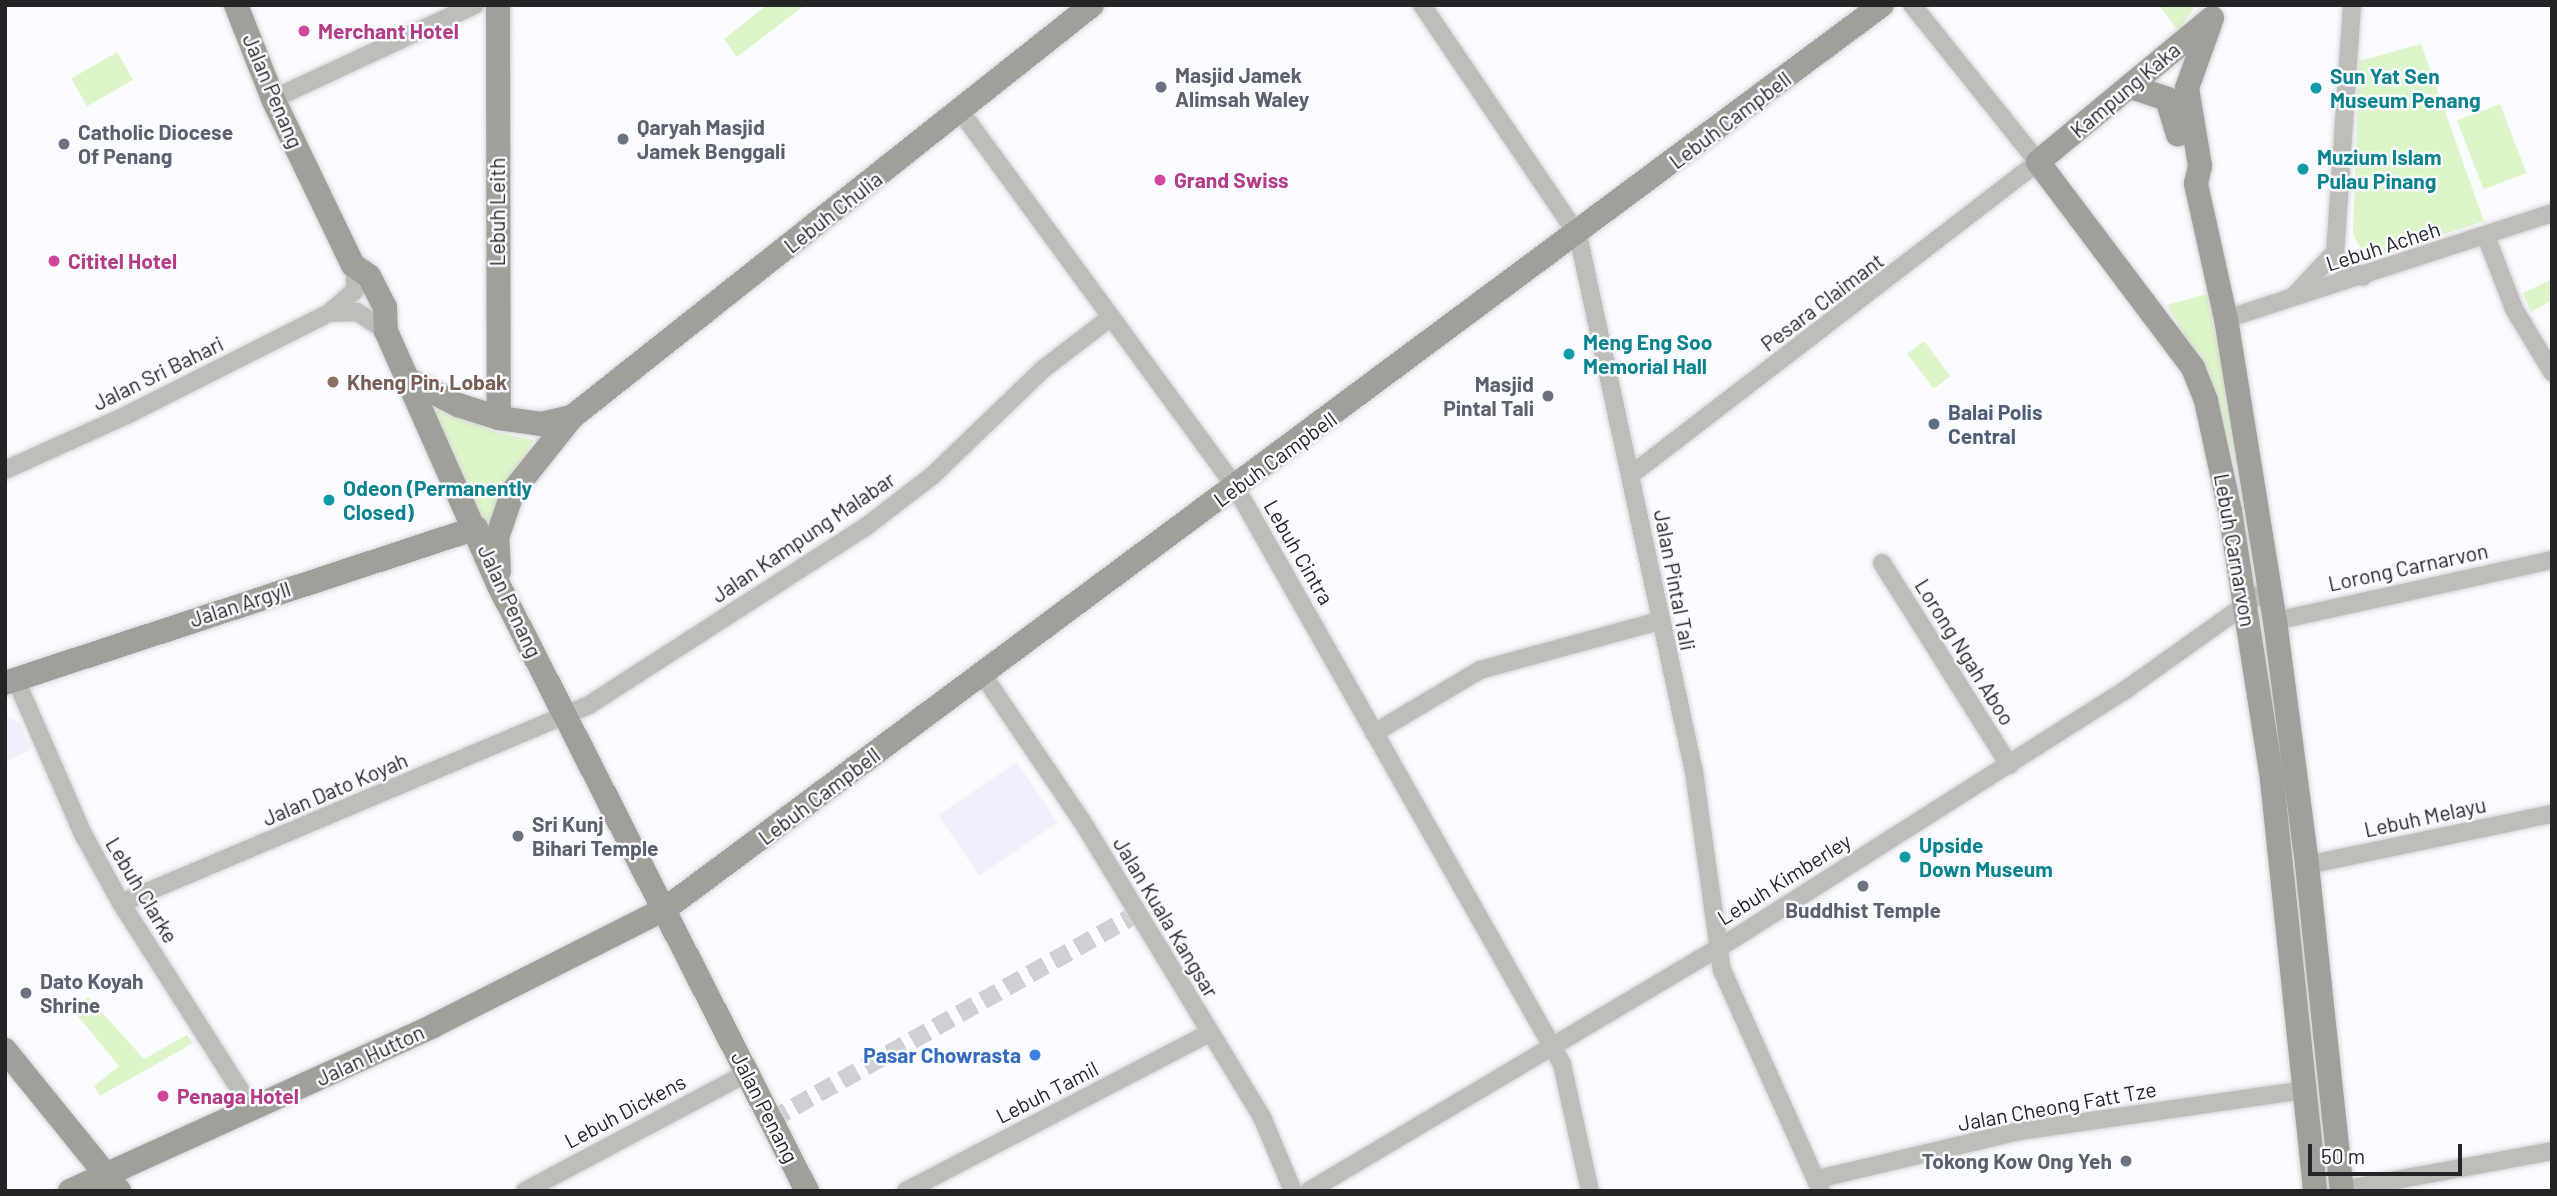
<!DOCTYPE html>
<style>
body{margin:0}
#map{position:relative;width:2557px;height:1196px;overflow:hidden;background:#fafbfe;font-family:Barlow,sans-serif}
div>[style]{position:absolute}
.commercial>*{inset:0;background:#f2effc;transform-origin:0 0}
.green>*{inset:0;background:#ddf6c9;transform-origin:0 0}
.street-tunnel>*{height:18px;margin-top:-9px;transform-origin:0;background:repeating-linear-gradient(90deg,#cfd0d3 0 18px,transparent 0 27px)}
.roads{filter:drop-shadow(0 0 2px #d3d4d7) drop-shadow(0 0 2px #d3d4d7)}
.street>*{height:18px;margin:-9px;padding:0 9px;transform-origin:9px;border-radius:9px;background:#bebdba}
.secondary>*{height:24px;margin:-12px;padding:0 12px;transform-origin:12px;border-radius:12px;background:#a09f9a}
.dots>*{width:19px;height:19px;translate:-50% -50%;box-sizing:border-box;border:4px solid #fafbfe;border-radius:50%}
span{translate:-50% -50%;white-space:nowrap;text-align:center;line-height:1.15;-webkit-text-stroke:5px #fafbfe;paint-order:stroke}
.hotel-label{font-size:21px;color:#b23c85;font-weight:700}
.left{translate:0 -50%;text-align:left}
.worship-label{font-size:21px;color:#5b616d;font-weight:700}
.right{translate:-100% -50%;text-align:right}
.culture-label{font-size:21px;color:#0d838f;font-weight:700}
.street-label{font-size:21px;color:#232426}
.education-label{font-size:21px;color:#785e54;font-weight:700}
.service-label{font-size:21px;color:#4e5e75;font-weight:700}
.shop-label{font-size:21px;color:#366cbe;font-weight:700}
.frame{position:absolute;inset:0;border:7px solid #232426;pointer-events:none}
.scale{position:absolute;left:2308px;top:1144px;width:154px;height:32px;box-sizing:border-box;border:4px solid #232426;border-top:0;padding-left:9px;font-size:21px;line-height:24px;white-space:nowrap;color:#232426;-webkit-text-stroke:5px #fafbfe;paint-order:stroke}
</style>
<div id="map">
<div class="commercial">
<i style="clip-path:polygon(5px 716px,20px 723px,30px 750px,5px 762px)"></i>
<i style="left:1017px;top:762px;width:73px;height:95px;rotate:56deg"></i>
</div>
<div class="green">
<i style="clip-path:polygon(767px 5px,805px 5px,737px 57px,724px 39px)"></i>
<i style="clip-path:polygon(2159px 5px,2196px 5px,2178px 31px)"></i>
<i style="clip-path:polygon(2421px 44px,2484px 221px,2374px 257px,2364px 254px,2353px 234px,2359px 61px)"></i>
<i style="left:117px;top:52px;width:32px;height:53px;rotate:60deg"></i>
<i style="left:2500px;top:104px;width:74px;height:46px;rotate:69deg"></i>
<i style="clip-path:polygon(2552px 279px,2552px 301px,2531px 312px,2523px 293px)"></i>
<i style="clip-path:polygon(2207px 294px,2243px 464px,2236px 466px,2202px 366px,2167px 305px)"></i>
<i style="left:1924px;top:341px;width:44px;height:21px;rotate:53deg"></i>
<i style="clip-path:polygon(442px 407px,498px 433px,534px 440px,488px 525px,482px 523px,435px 413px)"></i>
<i style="clip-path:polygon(88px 997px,144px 1059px,187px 1035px,193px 1043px,100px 1096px,94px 1086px,119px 1066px,72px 1009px)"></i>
</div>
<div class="street-tunnel">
<i style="left:771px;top:1120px;width:422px;rotate:-29.4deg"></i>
</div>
<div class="roads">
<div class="street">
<i style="left:1422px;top:5px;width:278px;rotate:55.9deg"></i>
<i style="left:1578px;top:235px;width:549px;rotate:77.81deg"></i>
<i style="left:1694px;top:772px;width:200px;rotate:82deg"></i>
<i style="left:1722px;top:970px;width:242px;rotate:65.9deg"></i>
<i style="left:2352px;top:5px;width:248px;rotate:93.9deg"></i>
<i style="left:2335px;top:252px;width:13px;rotate:72deg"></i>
<i style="left:2339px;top:264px;width:27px;rotate:28deg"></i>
<i style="left:273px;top:99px;width:223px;rotate:-25deg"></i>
<i style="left:961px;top:112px;width:466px;rotate:53.8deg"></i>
<i style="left:1236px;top:488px;width:662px;rotate:60.49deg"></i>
<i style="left:1562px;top:1064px;width:130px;rotate:77.6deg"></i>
<i style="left:2486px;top:236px;width:78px;rotate:69deg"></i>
<i style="left:2514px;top:309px;width:74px;rotate:58.9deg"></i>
<i style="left:2294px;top:296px;width:60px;rotate:-47deg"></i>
<i style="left:329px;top:313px;width:28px;rotate:-2deg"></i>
<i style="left:357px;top:312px;width:35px;rotate:33deg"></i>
<i style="left:2226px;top:319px;width:343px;rotate:-18deg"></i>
<i style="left:5px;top:470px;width:136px;rotate:-24.3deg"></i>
<i style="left:129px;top:414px;width:224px;rotate:-26.8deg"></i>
<i style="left:329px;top:313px;width:35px;rotate:-41deg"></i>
<i style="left:355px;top:290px;width:22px;rotate:-90deg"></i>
<i style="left:1632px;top:474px;width:512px;rotate:-37.54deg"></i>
<i style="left:2038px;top:162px;width:201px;rotate:-128.7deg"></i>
<i style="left:1882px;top:563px;width:239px;rotate:57.8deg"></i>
<i style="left:2275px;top:621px;width:284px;rotate:-12.4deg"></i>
<i style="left:983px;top:675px;width:176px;rotate:55.9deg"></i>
<i style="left:1082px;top:821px;width:346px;rotate:58.7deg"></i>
<i style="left:1262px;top:1117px;width:80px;rotate:67.3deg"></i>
<i style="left:16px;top:680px;width:168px;rotate:66.5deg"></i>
<i style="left:83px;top:834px;width:79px;rotate:61.2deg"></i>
<i style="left:121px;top:903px;width:246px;rotate:57.5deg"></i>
<i style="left:1374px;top:733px;width:123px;rotate:-30.7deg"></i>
<i style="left:1480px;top:670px;width:186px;rotate:-15.3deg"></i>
<i style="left:2307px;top:865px;width:250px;rotate:-11.8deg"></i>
<i style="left:121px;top:903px;width:508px;rotate:-22.93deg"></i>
<i style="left:589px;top:705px;width:331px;rotate:-32.8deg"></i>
<i style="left:867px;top:526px;width:82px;rotate:-37.6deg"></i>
<i style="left:932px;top:476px;width:153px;rotate:-43.9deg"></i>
<i style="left:1042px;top:370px;width:87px;rotate:-37.5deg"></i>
<i style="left:1818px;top:1179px;width:208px;rotate:-13.4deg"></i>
<i style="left:2020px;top:1131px;width:288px;rotate:-8.2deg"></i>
<i style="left:2342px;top:1190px;width:214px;rotate:-10.5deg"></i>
<i style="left:525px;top:1191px;width:251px;rotate:-28deg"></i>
<i style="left:906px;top:1191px;width:342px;rotate:-27.5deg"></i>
<i style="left:1309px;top:1191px;width:480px;rotate:-30.7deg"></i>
<i style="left:1722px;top:946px;width:481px;rotate:-32.4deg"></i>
<i style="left:2128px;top:688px;width:174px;rotate:-35.4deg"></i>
</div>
<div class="secondary">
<i style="left:236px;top:5px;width:101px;rotate:68.5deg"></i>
<i style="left:273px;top:99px;width:184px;rotate:64.3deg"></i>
<i style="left:353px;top:265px;width:19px;rotate:35deg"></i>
<i style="left:369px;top:276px;width:35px;rotate:63deg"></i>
<i style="left:385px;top:307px;width:24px;rotate:88deg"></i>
<i style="left:386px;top:331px;width:279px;rotate:66.1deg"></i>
<i style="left:499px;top:586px;width:679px;rotate:63.02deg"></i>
<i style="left:498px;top:5px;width:413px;rotate:89.9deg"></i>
<i style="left:2212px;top:18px;width:226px;rotate:140.4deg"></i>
<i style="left:2038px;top:162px;width:258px;rotate:53deg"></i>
<i style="left:2193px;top:368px;width:35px;rotate:68deg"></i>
<i style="left:2206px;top:401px;width:113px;rotate:77.7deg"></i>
<i style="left:2230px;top:511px;width:272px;rotate:81.1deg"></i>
<i style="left:2272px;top:780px;width:413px;rotate:84deg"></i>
<i style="left:2210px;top:24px;width:68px;rotate:109.8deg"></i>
<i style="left:2187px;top:88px;width:79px;rotate:80.5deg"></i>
<i style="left:2200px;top:166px;width:18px;rotate:103deg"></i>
<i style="left:2196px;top:184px;width:138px;rotate:77.5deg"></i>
<i style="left:2226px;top:319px;width:306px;rotate:80.8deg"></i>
<i style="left:2275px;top:621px;width:246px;rotate:82.5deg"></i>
<i style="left:2307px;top:865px;width:328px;rotate:83.9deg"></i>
<i style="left:2131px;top:87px;width:38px;rotate:18deg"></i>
<i style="left:2167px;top:99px;width:37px;rotate:73deg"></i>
<i style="left:407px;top:379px;width:57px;rotate:27deg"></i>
<i style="left:458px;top:405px;width:43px;rotate:17.6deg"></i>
<i style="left:499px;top:418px;width:42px;rotate:8.1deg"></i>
<i style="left:541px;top:424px;width:32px;rotate:-13deg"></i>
<i style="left:499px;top:571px;width:33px;rotate:-93deg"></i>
<i style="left:497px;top:538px;width:50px;rotate:-71.2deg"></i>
<i style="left:513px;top:491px;width:95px;rotate:-51.4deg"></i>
<i style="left:572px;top:417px;width:663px;rotate:-38.39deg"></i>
<i style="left:5px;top:683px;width:496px;rotate:-18.2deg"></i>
<i style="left:5px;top:1050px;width:181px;rotate:51deg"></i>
<i style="left:70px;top:1191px;width:399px;rotate:-24.4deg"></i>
<i style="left:433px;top:1026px;width:260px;rotate:-26.8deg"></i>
<i style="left:665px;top:909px;width:1516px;rotate:-36.61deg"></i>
</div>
</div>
<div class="dots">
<i style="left:304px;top:31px;background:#d1479c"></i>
<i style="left:1161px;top:87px;background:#6b7280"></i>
<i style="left:2316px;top:88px;background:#0f9aa8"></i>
<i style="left:623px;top:139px;background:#6b7280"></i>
<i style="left:64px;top:144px;background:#6b7280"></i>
<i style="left:2303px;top:169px;background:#0f9aa8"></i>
<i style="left:1160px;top:180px;background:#d1479c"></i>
<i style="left:54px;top:261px;background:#d1479c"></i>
<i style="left:1569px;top:354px;background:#0f9aa8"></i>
<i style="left:333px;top:382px;background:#8d6e63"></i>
<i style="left:1548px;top:396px;background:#6b7280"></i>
<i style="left:1934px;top:424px;background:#5c6f8a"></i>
<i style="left:329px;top:500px;background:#0f9aa8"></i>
<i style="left:518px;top:836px;background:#6b7280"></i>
<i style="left:1905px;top:857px;background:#0f9aa8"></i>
<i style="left:1863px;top:886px;background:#6b7280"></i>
<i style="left:26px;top:993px;background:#6b7280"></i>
<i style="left:1035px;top:1055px;background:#3f7fe0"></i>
<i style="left:163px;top:1096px;background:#d1479c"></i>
<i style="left:2126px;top:1161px;background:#6b7280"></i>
</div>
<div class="hotel-label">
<span class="left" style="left:318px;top:31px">Merchant Hotel</span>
<span class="left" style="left:1174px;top:180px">Grand Swiss</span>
<span class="left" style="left:68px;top:261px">Cititel Hotel</span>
<span class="left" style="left:177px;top:1096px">Penaga Hotel</span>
</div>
<div class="worship-label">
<span class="left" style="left:1175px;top:87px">Masjid Jamek<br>Alimsah Waley</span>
<span class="left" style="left:637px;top:139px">Qaryah Masjid<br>Jamek Benggali</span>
<span class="left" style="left:78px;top:144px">Catholic Diocese<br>Of Penang</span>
<span class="right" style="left:1534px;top:396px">Masjid<br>Pintal Tali</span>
<span class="left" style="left:532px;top:836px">Sri Kunj<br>Bihari Temple</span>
<span style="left:1863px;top:910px">Buddhist Temple</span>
<span class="left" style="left:40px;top:993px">Dato Koyah<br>Shrine</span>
<span class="right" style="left:2112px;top:1161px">Tokong Kow Ong Yeh</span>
</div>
<div class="culture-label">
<span class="left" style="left:2330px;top:88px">Sun Yat Sen<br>Museum Penang</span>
<span class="left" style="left:2317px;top:169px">Muzium Islam<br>Pulau Pinang</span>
<span class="left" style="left:1583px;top:354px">Meng Eng Soo<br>Memorial Hall</span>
<span class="left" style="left:343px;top:500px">Odeon (Permanently<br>Closed)</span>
<span class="left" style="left:1919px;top:857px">Upside<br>Down Museum</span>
</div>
<div class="street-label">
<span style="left:2125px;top:90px;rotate:-40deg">Kampung Kaka</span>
<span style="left:273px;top:91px;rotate:67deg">Jalan Penang</span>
<span style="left:1730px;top:120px;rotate:-37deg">Lebuh Campbell</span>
<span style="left:497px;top:212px;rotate:-90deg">Lebuh Leith</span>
<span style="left:833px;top:212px;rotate:-38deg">Lebuh Chulia</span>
<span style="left:2383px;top:246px;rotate:-18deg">Lebuh Acheh</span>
<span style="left:1822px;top:302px;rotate:-37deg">Pesara Claimant</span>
<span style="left:158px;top:373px;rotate:-26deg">Jalan Sri Bahari</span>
<span style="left:1275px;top:459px;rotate:-36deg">Lebuh Campbell</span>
<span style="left:803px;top:537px;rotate:-34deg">Jalan Kampung Malabar</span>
<span style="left:2235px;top:550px;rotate:80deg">Lebuh Carnarvon</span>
<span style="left:1299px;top:552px;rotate:60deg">Lebuh Cintra</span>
<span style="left:2408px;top:567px;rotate:-12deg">Lorong Carnarvon</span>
<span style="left:1675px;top:580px;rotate:79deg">Jalan Pintal Tali</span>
<span style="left:510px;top:601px;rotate:65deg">Jalan Penang</span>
<span style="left:240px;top:604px;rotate:-18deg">Jalan Argyll</span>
<span style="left:1965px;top:652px;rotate:58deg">Lorong Ngah Aboo</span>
<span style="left:335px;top:789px;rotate:-23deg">Jalan Dato Koyah</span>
<span style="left:819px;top:796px;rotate:-37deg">Lebuh Campbell</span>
<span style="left:2425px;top:817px;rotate:-12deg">Lebuh Melayu</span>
<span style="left:1784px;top:879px;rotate:-32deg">Lebuh Kimberley</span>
<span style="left:142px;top:890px;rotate:59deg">Lebuh Clarke</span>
<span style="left:1166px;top:917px;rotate:59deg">Jalan Kuala Kangsar</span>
<span style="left:370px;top:1055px;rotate:-25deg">Jalan Hutton</span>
<span style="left:1047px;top:1092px;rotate:-27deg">Lebuh Tamil</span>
<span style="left:2057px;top:1106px;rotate:-10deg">Jalan Cheong Fatt Tze</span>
<span style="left:765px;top:1107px;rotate:63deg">Jalan Penang</span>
<span style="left:625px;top:1111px;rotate:-28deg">Lebuh Dickens</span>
</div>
<div class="education-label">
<span class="left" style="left:347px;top:382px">Kheng Pin, Lobak</span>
</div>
<div class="service-label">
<span class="left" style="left:1948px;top:424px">Balai Polis<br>Central</span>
</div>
<div class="shop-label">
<span class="right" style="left:1021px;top:1055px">Pasar Chowrasta</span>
</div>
<div class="frame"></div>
<div class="scale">50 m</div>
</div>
